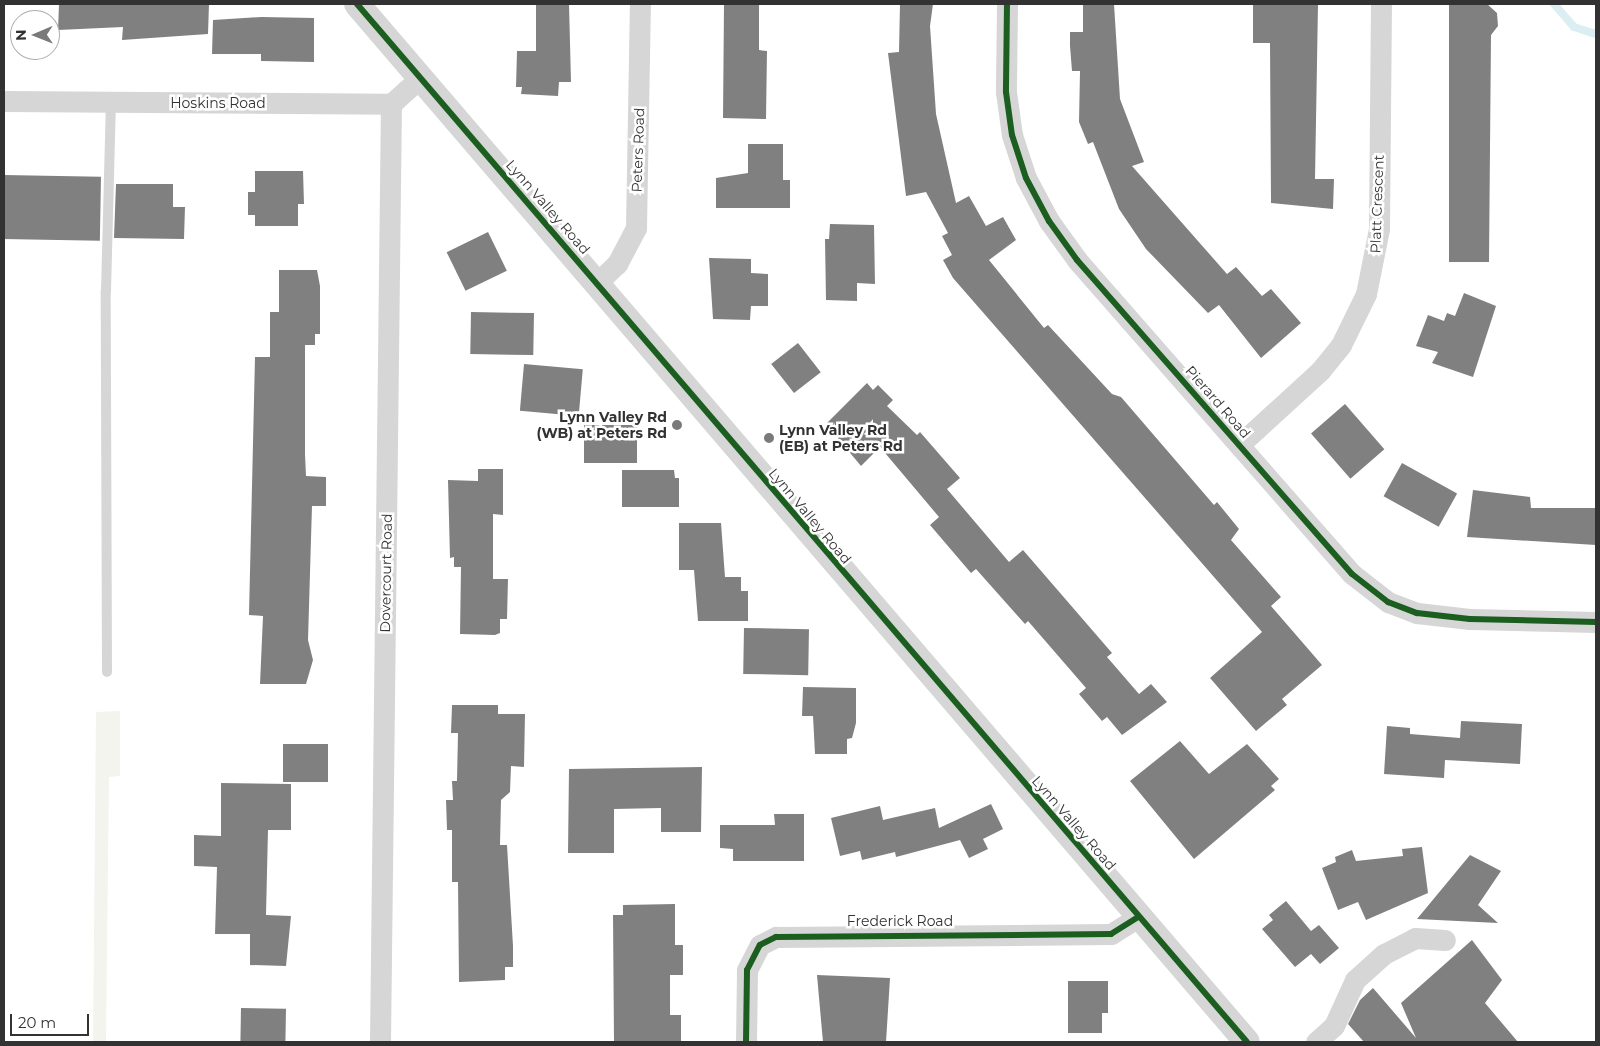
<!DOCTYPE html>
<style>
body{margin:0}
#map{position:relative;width:1600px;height:1046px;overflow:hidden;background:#fff;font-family:Montserrat,sans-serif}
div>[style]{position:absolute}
.green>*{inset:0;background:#f3f4ed}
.stream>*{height:8px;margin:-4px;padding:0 4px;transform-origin:4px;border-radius:4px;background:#dbeef2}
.building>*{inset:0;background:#808080;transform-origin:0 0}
.service>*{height:10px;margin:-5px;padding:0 5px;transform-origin:5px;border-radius:5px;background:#d6d6d6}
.minor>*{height:21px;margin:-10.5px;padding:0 10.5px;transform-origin:10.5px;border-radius:10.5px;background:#d6d6d6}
.tertiary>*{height:26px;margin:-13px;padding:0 13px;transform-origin:13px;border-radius:13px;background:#d6d6d6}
.cycleway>*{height:6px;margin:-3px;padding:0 3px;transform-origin:3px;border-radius:3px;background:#1b5e20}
.dots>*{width:14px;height:14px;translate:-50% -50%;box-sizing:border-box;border:2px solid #fff;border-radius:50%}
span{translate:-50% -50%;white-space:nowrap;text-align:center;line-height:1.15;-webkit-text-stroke:5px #fff;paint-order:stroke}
.street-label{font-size:14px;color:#323232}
.poi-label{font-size:14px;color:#323232;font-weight:700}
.right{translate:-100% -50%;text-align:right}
.left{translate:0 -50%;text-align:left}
.frame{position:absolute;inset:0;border:5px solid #323232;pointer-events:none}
.north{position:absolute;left:10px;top:10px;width:50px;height:50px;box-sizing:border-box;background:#fff;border:1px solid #adadad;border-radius:50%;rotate:269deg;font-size:14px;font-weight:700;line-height:20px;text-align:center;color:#323232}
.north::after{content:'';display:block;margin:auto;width:18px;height:22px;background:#7a7a7a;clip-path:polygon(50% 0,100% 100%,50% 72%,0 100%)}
.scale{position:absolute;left:10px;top:1014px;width:79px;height:22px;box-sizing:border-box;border:2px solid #323232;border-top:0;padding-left:6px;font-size:15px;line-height:18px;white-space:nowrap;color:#323232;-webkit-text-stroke:4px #fff;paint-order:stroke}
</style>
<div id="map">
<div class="green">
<i style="clip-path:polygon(120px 711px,120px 776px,109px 777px,106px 1042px,93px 1042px,96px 712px)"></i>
</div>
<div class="stream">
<i style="left:1554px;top:4px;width:30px;rotate:49deg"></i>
<i style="left:1574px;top:27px;width:23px;rotate:18deg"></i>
</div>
<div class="building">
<i style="clip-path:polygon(59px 4px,209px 4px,208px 34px,122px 40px,123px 27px,58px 30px)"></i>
<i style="clip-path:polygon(536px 4px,569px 4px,571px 82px,559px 82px,558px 96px,521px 94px,522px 87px,516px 87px,517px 51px,536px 51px)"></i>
<i style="clip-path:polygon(724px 4px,759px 4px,759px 50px,767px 51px,766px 119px,723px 118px)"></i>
<i style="clip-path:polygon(900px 4px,933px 4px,930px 26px,936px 114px,956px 203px,969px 196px,986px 226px,1003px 217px,1016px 240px,989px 260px,1044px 328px,1048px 325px,1112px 394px,1121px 397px,1214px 505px,1217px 502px,1239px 529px,1231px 540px,1281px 597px,1271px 606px,1322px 665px,1282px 699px,1287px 705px,1256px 731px,1210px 678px,1262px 632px,953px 278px,943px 260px,952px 255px,942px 236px,948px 233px,926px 192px,906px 196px,888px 53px,899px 52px)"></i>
<i style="clip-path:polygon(1083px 4px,1114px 4px,1120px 99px,1144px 162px,1132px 166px,1227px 274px,1236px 267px,1262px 296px,1271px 289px,1301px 323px,1261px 358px,1219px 305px,1208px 313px,1146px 249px,1119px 209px,1093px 142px,1088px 144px,1079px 122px,1080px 71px,1072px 71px,1070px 46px,1070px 32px,1083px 32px)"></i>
<i style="clip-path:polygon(1449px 4px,1487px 4px,1497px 13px,1498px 26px,1491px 35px,1489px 262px,1449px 262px)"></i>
<i style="clip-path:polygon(1253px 5px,1318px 5px,1315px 179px,1334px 179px,1333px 209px,1271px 203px,1270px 43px,1253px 43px)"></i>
<i style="clip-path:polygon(261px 17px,314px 18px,314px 62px,261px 61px,261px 54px,212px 54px,213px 20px)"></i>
<i style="clip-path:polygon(748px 144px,783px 144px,783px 180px,790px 180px,790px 208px,716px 208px,716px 178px,748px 173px)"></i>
<i style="clip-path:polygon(255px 171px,303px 171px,304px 204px,298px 204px,298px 226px,255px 226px,255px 215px,248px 215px,248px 192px,255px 192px)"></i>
<i style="left:4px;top:175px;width:97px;height:64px;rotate:1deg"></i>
<i style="clip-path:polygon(116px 184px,173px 184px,173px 207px,185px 207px,184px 239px,114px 238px)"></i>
<i style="clip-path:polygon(830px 224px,874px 225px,875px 284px,857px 283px,857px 301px,826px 300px,825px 239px,829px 239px)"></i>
<i style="left:488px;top:232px;width:43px;height:46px;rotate:64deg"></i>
<i style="clip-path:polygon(709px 258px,751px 259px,751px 273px,768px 274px,768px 306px,751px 306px,750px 320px,713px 319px)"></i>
<i style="clip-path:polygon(279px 270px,317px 270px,320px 286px,320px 334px,315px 334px,315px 345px,305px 345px,305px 454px,306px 476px,326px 477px,326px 506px,312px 506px,308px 640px,313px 660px,306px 684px,260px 684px,263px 616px,249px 615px,255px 357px,270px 357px,270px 312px,279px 312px)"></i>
<i style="clip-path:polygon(1464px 293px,1496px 306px,1473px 377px,1432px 363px,1438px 352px,1416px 346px,1428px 315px,1444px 321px,1447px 313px,1455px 316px)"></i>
<i style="left:471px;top:312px;width:63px;height:42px;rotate:1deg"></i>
<i style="left:798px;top:343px;width:37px;height:34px;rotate:52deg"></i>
<i style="left:524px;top:364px;width:59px;height:47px;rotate:5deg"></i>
<i style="clip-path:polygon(867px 383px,873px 390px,878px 385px,893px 400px,887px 406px,917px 435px,920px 432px,960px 478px,947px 489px,1009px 562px,1023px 550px,1112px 653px,1107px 657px,1139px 694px,1151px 684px,1167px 702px,1122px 735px,1107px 717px,1102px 721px,1079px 694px,1086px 688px,1028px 621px,1025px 624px,976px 569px,971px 573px,930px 525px,939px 517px,880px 447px,861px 466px,826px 424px)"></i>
<i style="left:1345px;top:404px;width:60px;height:45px;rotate:49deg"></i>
<i style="left:584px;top:425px;width:53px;height:38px"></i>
<i style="left:1402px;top:463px;width:63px;height:38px;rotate:29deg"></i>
<i style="clip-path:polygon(478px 469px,503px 469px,503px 515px,493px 514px,493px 579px,508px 579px,507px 619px,500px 619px,500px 633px,495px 635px,460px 634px,461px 567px,454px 567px,454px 557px,450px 558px,448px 480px,478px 481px)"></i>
<i style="clip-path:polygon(622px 470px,674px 470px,675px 478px,679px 478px,679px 507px,622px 507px)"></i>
<i style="clip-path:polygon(1473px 490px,1530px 497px,1531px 508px,1596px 508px,1596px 545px,1467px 537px)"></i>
<i style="clip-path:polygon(679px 523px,721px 523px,725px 577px,741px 577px,741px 591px,748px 591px,748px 621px,698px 621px,694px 570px,679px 570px)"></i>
<i style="left:744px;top:628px;width:65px;height:46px;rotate:1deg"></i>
<i style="clip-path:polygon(803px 687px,856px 688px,856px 723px,852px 738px,847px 739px,847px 754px,815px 754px,813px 716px,802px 716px)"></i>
<i style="clip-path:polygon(452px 705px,498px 705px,498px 714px,525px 714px,524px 767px,511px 766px,510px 792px,501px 800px,500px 845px,507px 845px,513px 946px,513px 967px,505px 967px,505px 980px,459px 982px,458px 882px,452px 882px,452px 830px,447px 830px,446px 800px,453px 800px,452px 781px,457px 781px,458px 733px,451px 733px)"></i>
<i style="clip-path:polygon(1461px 721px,1522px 724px,1520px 764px,1445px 760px,1444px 778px,1384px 774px,1387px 726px,1410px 728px,1410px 734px,1460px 738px)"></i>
<i style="clip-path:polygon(1180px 741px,1209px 774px,1247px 744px,1279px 779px,1271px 786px,1275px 790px,1194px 859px,1130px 781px)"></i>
<i style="left:283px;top:744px;width:45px;height:38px"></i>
<i style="clip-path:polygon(702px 767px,701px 832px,661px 832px,661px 808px,614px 809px,614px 853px,568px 853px,569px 769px)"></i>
<i style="clip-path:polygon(221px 783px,291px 784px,291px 830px,268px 830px,266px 915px,291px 916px,286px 966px,250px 965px,250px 934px,215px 934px,217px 867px,194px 866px,194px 835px,221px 836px)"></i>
<i style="clip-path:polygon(991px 804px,1003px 829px,983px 839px,988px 849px,969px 858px,960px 840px,896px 857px,895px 852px,862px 860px,860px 851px,840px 856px,831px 818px,880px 806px,883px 820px,935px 808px,939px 828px)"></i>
<i style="clip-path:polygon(774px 814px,804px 814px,804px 861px,733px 861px,733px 849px,720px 848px,720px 825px,775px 825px)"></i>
<i style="clip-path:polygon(1422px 847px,1428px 893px,1366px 920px,1358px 902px,1338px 910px,1322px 868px,1336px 862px,1335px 857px,1352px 850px,1356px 861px,1403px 856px,1402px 849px)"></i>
<i style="clip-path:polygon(1470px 855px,1501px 871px,1478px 905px,1498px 923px,1417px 919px)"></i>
<i style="clip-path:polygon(1286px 901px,1311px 931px,1319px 925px,1339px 948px,1320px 964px,1311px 954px,1295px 967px,1262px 929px,1273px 920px,1269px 915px)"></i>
<i style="clip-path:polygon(675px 904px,675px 945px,683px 945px,683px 975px,670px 975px,670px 1015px,681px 1015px,681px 1042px,614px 1042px,613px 915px,623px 915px,623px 905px)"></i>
<i style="clip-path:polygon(1472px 940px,1502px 980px,1485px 1003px,1518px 1042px,1364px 1042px,1348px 1024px,1360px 1000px,1373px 988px,1416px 1038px,1401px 1003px)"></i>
<i style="clip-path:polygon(817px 975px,890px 978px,886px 1042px,823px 1042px)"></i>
<i style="clip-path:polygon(1068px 981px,1108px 981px,1108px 1013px,1102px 1013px,1102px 1033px,1068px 1033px)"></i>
<i style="left:241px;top:1008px;width:45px;height:34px;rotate:1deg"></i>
</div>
<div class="service">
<i style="left:107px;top:672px;width:381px;rotate:-90.2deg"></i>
<i style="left:106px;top:291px;width:189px;rotate:-88.5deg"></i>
</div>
<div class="minor">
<i style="left:1007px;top:4px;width:88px;rotate:90.7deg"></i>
<i style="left:1006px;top:92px;width:43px;rotate:82.1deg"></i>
<i style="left:1012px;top:135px;width:45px;rotate:72deg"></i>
<i style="left:1026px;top:178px;width:49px;rotate:61.9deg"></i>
<i style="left:1049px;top:221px;width:48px;rotate:54.3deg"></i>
<i style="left:1077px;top:260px;width:417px;rotate:48.8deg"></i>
<i style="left:1352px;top:574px;width:46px;rotate:37.9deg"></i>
<i style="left:1388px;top:602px;width:31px;rotate:21deg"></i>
<i style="left:1417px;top:613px;width:53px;rotate:6.5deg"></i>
<i style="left:1470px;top:619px;width:126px;rotate:1.4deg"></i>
<i style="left:4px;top:101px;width:387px;rotate:0.4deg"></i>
<i style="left:391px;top:104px;width:40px;rotate:-42deg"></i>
<i style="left:597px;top:283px;width:28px;rotate:-44deg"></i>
<i style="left:617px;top:264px;width:41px;rotate:-62.2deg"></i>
<i style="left:636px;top:228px;width:224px;rotate:-89deg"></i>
<i style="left:1239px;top:445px;width:110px;rotate:-42.4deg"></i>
<i style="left:1320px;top:371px;width:33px;rotate:-51deg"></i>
<i style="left:1341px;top:345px;width:57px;rotate:-63.9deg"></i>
<i style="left:1366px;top:294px;width:66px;rotate:-78.7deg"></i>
<i style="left:1379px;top:229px;width:225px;rotate:-89.5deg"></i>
<i style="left:380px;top:1042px;width:938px;rotate:-89.33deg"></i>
<i style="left:746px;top:1042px;width:72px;rotate:-89.2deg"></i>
<i style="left:747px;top:970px;width:28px;rotate:-63deg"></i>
<i style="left:760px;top:945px;width:18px;rotate:-27deg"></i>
<i style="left:776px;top:937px;width:335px;rotate:-0.5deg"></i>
<i style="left:1111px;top:934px;width:32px;rotate:-32deg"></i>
<i style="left:1316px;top:1042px;width:24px;rotate:-42deg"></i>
<i style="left:1334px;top:1026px;width:51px;rotate:-65.5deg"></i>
<i style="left:1355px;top:980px;width:39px;rotate:-42deg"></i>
<i style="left:1384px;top:954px;width:35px;rotate:-27deg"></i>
<i style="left:1415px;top:938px;width:30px;rotate:4deg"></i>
</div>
<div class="tertiary">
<i style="left:357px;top:4px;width:1367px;rotate:49.39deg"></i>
</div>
<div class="cycleway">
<i style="left:357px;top:4px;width:1367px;rotate:49.39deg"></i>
<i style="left:1007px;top:4px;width:88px;rotate:90.7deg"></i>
<i style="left:1006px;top:92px;width:43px;rotate:82.1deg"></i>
<i style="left:1012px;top:135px;width:45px;rotate:72deg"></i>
<i style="left:1026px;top:178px;width:49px;rotate:61.9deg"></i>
<i style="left:1049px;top:221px;width:48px;rotate:54.3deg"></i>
<i style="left:1077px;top:260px;width:417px;rotate:48.8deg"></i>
<i style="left:1352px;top:574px;width:46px;rotate:37.9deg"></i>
<i style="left:1388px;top:602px;width:31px;rotate:21deg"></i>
<i style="left:1417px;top:613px;width:53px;rotate:6.5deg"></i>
<i style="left:1470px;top:619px;width:126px;rotate:1.4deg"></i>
<i style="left:746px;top:1042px;width:72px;rotate:-89.2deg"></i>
<i style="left:747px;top:970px;width:28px;rotate:-63deg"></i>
<i style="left:760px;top:945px;width:18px;rotate:-27deg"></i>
<i style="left:776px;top:937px;width:335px;rotate:-0.5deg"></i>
<i style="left:1111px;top:934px;width:32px;rotate:-32deg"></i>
</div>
<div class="dots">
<i style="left:677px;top:425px;background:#7a7a7a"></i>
<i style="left:769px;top:438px;background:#7a7a7a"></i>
</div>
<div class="street-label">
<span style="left:218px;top:103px">Hoskins Road</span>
<span style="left:638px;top:150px;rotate:-88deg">Peters Road</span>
<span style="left:1377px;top:204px;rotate:-88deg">Platt Crescent</span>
<span style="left:548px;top:207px;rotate:49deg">Lynn Valley Road</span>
<span style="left:1218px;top:402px;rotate:49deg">Pierard Road</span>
<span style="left:810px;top:516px;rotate:50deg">Lynn Valley Road</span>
<span style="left:386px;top:573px;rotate:-89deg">Dovercourt Road</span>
<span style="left:1074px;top:823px;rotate:49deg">Lynn Valley Road</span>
<span style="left:900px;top:921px">Frederick Road</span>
</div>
<div class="poi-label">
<span class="right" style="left:667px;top:425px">Lynn Valley Rd<br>(WB) at Peters Rd</span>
<span class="left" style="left:779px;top:438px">Lynn Valley Rd<br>(EB) at Peters Rd</span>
</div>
<div class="frame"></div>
<div class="north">N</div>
<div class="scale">20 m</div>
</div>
